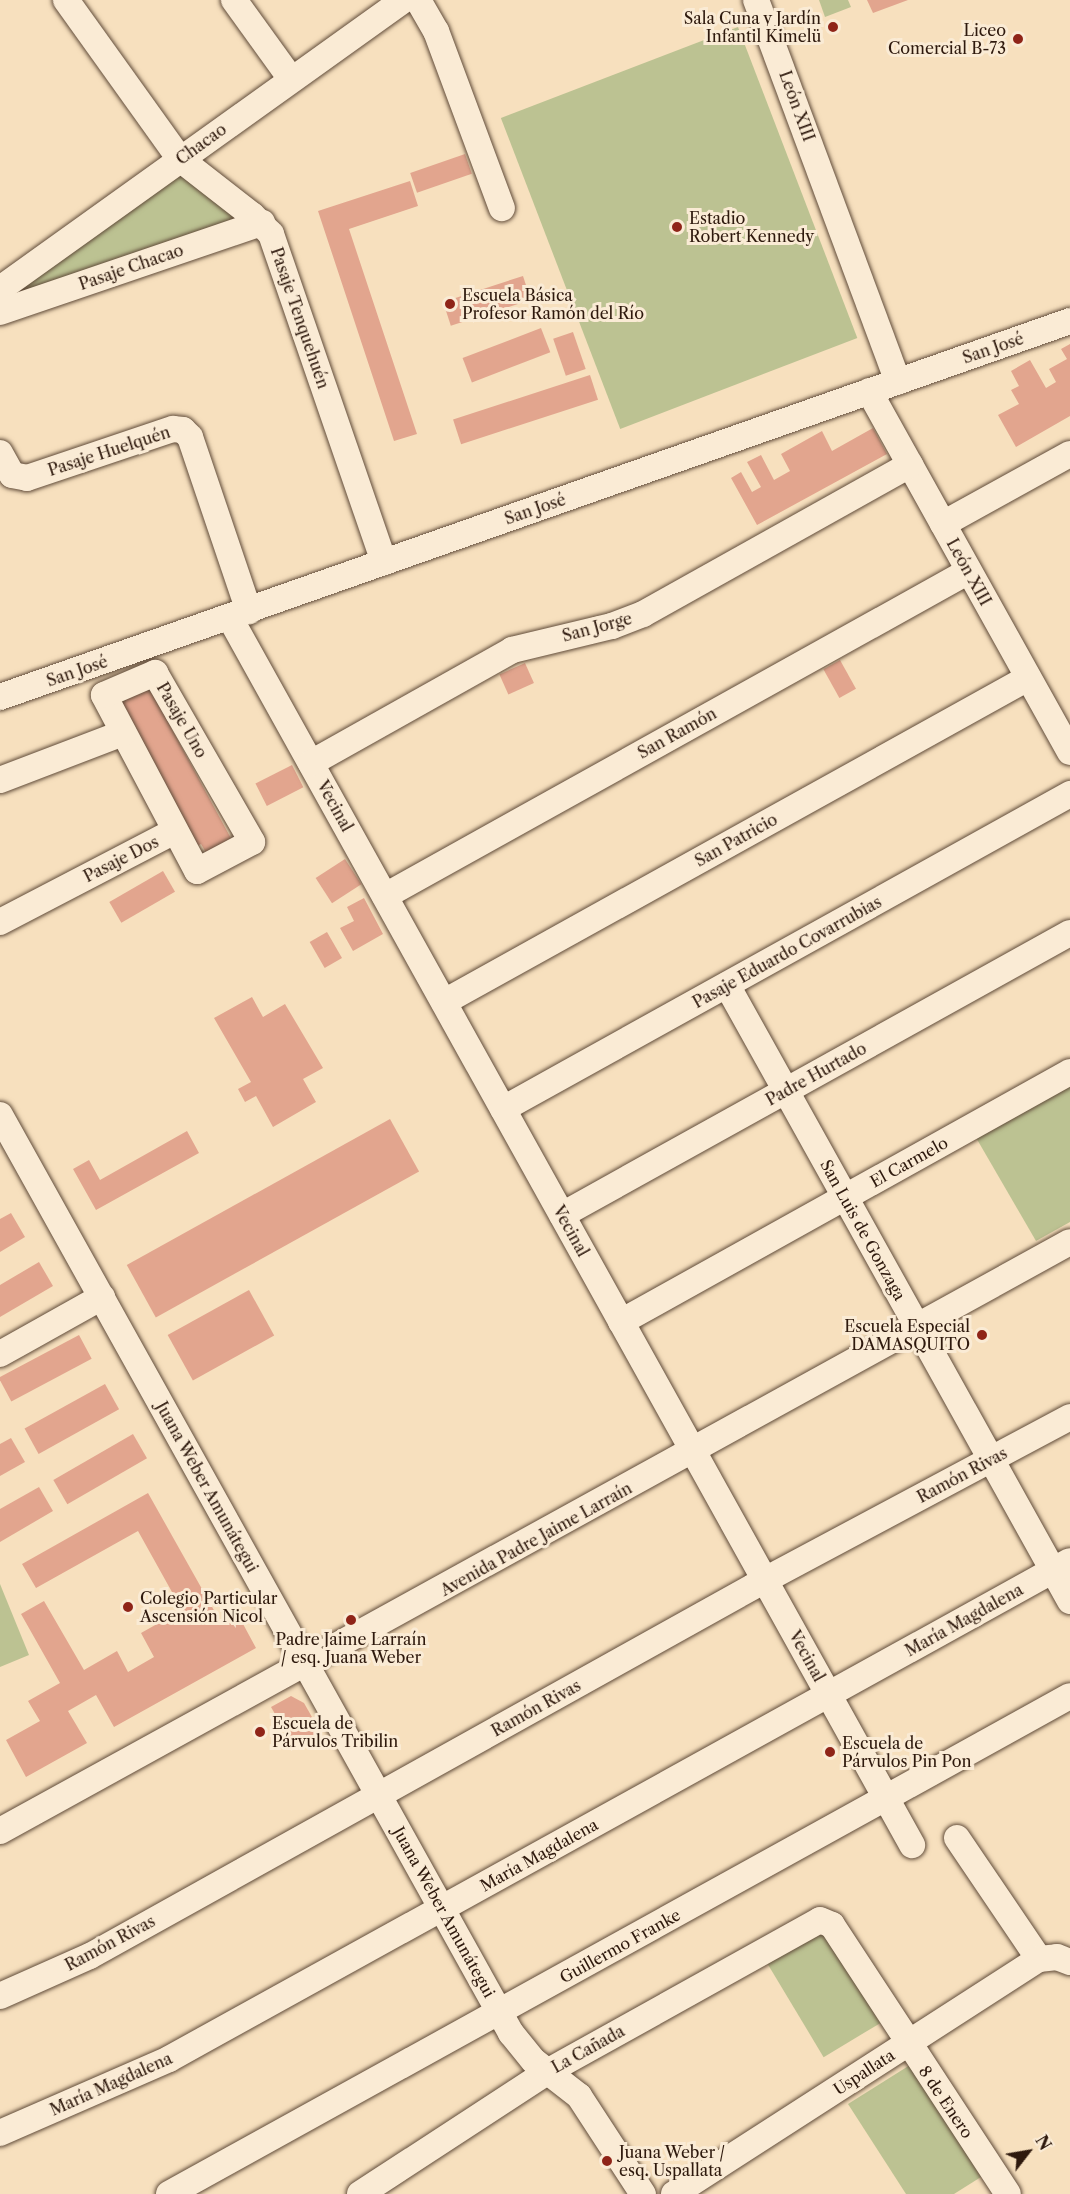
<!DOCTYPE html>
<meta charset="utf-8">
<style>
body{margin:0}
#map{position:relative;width:1070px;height:2194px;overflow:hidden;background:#f7e0be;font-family:"Libre Caslon Text",serif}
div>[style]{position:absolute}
.green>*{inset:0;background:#bcc292;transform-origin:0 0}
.building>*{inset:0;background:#e2a58e;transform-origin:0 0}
.roads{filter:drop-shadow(0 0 2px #604b39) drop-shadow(0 0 2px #604b39)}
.minor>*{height:26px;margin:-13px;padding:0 13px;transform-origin:13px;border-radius:13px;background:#faebd5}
.dots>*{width:16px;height:16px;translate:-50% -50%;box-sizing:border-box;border:3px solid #faebd5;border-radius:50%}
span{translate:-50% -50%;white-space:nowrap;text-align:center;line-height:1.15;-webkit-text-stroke:6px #faebd5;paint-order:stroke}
.poi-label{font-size:16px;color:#2e190d}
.right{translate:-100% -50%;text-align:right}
.left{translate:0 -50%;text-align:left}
.street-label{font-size:16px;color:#2e190d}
.north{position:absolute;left:998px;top:2122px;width:60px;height:60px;-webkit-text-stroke:4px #faebd5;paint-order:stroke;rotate:59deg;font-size:16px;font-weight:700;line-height:24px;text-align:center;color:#2e190d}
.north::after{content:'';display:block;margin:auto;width:21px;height:27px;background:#2e190d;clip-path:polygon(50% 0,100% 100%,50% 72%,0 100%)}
</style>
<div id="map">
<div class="green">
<i style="clip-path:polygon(819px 0,848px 0,851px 7px,825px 17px)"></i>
<i style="left:738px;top:27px;width:333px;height:254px;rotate:69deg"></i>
<i style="clip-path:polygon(186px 166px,254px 222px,0 308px,0 297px)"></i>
<i style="clip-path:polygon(1070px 1072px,1070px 1222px,1036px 1241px,971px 1129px)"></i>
<i style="clip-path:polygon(0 1584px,29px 1655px,0 1667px)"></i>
<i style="left:823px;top:1928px;width:111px;height:66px;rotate:59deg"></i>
<i style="clip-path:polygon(910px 2065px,981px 2177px,954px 2194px,906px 2194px,848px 2104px)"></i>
</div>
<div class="building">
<i style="clip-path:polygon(867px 0,908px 0,873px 13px)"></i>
<i style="left:465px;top:154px;width:21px;height:58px;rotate:71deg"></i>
<i style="clip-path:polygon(410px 181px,418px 206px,349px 229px,417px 434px,394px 441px,318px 211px)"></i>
<i style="left:523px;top:276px;width:25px;height:84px;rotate:72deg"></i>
<i style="left:541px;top:328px;width:26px;height:84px;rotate:69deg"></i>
<i style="left:573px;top:332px;width:39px;height:21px;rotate:71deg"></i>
<i style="clip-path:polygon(1070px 344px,1070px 416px,1016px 447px,998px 415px,1019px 404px,1011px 390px,1019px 386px,1011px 371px,1030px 360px,1046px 388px,1056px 382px,1049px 369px,1067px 359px,1061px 349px)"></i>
<i style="left:590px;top:375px;width:26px;height:144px;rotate:72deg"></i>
<i style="clip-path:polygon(873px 428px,887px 454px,757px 525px,731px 478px,741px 472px,752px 492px,761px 487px,747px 462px,761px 455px,774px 480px,790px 471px,781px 454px,822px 431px,832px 451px)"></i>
<i style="left:840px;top:660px;width:33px;height:19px;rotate:61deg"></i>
<i style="left:525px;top:663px;width:22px;height:28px;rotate:66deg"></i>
<i style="clip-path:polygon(149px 687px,233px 842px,208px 856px,201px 844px,193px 848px,115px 706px)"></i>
<i style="left:292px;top:765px;width:25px;height:41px;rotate:63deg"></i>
<i style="left:345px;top:859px;width:30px;height:35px;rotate:57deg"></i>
<i style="left:163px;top:871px;width:24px;height:62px;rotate:60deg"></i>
<i style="clip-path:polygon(364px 898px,383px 934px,353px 951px,340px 928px,354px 921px,347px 907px)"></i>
<i style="left:327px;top:932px;width:30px;height:20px;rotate:60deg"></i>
<i style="clip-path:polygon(252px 997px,263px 1017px,285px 1004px,323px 1068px,303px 1079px,316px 1102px,273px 1127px,256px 1096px,245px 1102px,238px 1089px,251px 1082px,214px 1018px)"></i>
<i style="left:390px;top:1119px;width:60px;height:301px;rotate:61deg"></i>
<i style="clip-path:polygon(187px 1131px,199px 1153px,96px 1210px,73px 1169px,89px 1160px,100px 1180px)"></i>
<i style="clip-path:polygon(11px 1213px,25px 1237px,0 1252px,0 1219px)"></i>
<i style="clip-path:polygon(39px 1262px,53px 1286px,0 1317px,0 1285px)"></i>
<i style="left:249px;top:1290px;width:52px;height:93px;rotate:61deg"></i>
<i style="left:79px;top:1335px;width:27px;height:91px;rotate:62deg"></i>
<i style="left:105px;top:1384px;width:29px;height:92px;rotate:61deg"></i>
<i style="left:133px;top:1434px;width:28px;height:92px;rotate:60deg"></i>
<i style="clip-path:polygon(11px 1438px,25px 1462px,0 1476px,0 1444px)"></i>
<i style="clip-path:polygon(39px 1487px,53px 1511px,0 1542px,0 1509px)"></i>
<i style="clip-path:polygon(148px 1493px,220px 1621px,236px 1611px,256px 1648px,114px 1727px,96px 1695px,68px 1711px,87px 1743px,26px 1777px,6px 1740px,40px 1721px,28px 1701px,60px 1683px,21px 1614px,44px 1601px,84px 1670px,117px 1651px,128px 1672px,154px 1657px,141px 1633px,182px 1610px,138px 1531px,36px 1588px,22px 1564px)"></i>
<i style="clip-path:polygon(291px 1696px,304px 1703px,321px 1733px,295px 1749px,271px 1707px)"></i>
</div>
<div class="roads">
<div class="minor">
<i style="left:66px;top:0;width:196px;rotate:54.4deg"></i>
<i style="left:180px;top:159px;width:91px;rotate:37.9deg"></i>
<i style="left:252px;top:215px;width:27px;rotate:45deg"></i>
<i style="left:271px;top:234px;width:347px;rotate:71deg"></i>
<i style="left:234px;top:0;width:97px;rotate:54.2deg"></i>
<i style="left:418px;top:0;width:36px;rotate:60deg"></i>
<i style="left:436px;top:31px;width:189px;rotate:69.6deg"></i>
<i style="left:756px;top:0;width:407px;rotate:69.6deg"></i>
<i style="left:0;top:289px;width:497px;rotate:-35.6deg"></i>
<i style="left:0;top:312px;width:277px;rotate:-18.8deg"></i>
<i style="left:869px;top:391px;width:413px;rotate:60.9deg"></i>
<i style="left:0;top:453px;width:25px;rotate:61deg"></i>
<i style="left:12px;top:475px;width:15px;rotate:11deg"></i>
<i style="left:27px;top:478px;width:154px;rotate:-18.6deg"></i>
<i style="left:173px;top:429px;width:10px;rotate:6deg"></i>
<i style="left:183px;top:430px;width:10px;rotate:45deg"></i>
<i style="left:190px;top:437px;width:184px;rotate:71.3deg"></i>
<i style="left:943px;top:524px;width:145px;rotate:-28.9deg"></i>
<i style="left:230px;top:618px;width:1404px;rotate:60.93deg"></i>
<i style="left:155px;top:673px;width:195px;rotate:60.1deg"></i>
<i style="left:252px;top:842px;width:62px;rotate:152.2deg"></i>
<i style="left:197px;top:871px;width:199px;rotate:-117.9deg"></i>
<i style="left:104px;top:695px;width:56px;rotate:-23.3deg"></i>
<i style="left:0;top:697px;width:1134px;rotate:-19.36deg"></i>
<i style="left:311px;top:763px;width:231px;rotate:-29.3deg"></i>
<i style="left:512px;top:650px;width:103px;rotate:-13.5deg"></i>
<i style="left:612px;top:626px;width:33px;rotate:-21deg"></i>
<i style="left:643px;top:614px;width:306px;rotate:-29.2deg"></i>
<i style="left:0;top:780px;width:132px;rotate:-20.9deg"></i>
<i style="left:385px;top:896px;width:668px;rotate:-29.1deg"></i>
<i style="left:0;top:922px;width:197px;rotate:-27.5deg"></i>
<i style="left:727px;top:985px;width:705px;rotate:60.89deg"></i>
<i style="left:444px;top:1002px;width:668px;rotate:-29.02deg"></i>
<i style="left:503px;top:1109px;width:649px;rotate:-29.05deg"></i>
<i style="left:0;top:1115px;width:1051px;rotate:60.9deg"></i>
<i style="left:511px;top:2033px;width:36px;rotate:51deg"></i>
<i style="left:534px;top:2061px;width:57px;rotate:37.9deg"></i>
<i style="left:579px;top:2096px;width:117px;rotate:56.9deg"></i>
<i style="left:562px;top:1215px;width:581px;rotate:-29.04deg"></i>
<i style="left:621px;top:1322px;width:514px;rotate:-29.11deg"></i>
<i style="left:0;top:1354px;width:117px;rotate:-29.2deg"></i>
<i style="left:0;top:1831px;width:1221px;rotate:-28.83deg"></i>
<i style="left:957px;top:1838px;width:146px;rotate:55.9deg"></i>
<i style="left:0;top:1996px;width:98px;rotate:-24deg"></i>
<i style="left:90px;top:1956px;width:773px;rotate:-29.12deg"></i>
<i style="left:765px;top:1580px;width:346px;rotate:-28.1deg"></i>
<i style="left:0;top:2133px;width:184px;rotate:-23.6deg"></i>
<i style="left:169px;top:2059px;width:1029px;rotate:-28.93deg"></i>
<i style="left:169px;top:2194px;width:1029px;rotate:-28.93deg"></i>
<i style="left:360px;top:2194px;width:223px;rotate:-33.1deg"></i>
<i style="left:547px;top:2072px;width:312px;rotate:-29.1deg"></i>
<i style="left:820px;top:1920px;width:13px;rotate:23deg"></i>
<i style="left:832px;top:1925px;width:321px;rotate:56.8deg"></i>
<i style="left:674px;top:2194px;width:434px;rotate:-32.8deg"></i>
<i style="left:1039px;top:1959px;width:18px;rotate:-6deg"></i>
<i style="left:1057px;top:1957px;width:14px;rotate:21deg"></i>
</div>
</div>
<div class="dots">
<i style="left:833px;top:27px;background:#8f2418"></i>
<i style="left:1018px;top:39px;background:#8f2418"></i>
<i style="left:677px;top:227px;background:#8f2418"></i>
<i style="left:450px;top:304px;background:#8f2418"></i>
<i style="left:982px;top:1335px;background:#8f2418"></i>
<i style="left:128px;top:1607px;background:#8f2418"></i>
<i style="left:351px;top:1620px;background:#8f2418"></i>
<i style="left:260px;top:1732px;background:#8f2418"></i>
<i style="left:830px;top:1752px;background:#8f2418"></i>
<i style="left:607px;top:2161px;background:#8f2418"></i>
</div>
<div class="poi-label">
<span class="right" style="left:821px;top:27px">Sala Cuna y Jardín<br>Infantil Kimelü</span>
<span class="right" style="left:1006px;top:39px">Liceo<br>Comercial B-73</span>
<span class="left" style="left:689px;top:227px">Estadio<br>Robert Kennedy</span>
<span class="left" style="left:462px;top:304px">Escuela Básica<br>Profesor Ramón del Río</span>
<span class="right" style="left:970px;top:1335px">Escuela Especial<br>DAMASQUITO</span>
<span class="left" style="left:140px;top:1607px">Colegio Particular<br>Ascensión Nicol</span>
<span style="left:351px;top:1648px">Padre Jaime Larraín<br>/ esq. Juana Weber</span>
<span class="left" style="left:272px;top:1732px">Escuela de<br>Párvulos Tribilin</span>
<span class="left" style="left:842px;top:1752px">Escuela de<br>Párvulos Pin Pon</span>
<span class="left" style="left:619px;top:2161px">Juana Weber /<br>esq. Uspallata</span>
</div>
<div class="street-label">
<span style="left:797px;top:106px;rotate:70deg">León XIII</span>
<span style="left:201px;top:144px;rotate:-36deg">Chacao</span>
<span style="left:131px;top:267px;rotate:-19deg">Pasaje Chacao</span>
<span style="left:300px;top:318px;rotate:71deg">Pasaje Tenquehuén</span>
<span style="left:993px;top:348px;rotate:-19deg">San José</span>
<span style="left:109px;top:451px;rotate:-18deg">Pasaje Huelquén</span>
<span style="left:535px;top:509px;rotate:-19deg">San José</span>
<span style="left:969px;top:572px;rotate:61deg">León XIII</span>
<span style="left:597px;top:627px;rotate:-15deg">San Jorge</span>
<span style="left:77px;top:671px;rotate:-19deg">San José</span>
<span style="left:182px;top:720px;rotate:60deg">Pasaje Uno</span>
<span style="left:677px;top:733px;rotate:-29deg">San Ramón</span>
<span style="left:335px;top:806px;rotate:61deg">Vecinal</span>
<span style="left:736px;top:840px;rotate:-29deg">San Patricio</span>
<span style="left:121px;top:859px;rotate:-27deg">Pasaje Dos</span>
<span style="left:787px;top:952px;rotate:-29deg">Pasaje Eduardo Covarrubias</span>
<span style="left:816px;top:1074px;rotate:-29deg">Padre Hurtado</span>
<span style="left:909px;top:1162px;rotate:-29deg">El Carmelo</span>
<span style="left:863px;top:1230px;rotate:61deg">San Luis de Gonzaga</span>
<span style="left:571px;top:1231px;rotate:61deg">Vecinal</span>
<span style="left:962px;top:1475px;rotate:-28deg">Ramón Rivas</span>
<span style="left:207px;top:1487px;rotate:61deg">Juana Weber Amunátegui</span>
<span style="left:536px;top:1539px;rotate:-29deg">Avenida Padre Jaime Larraín</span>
<span style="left:964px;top:1620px;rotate:-29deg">María Magdalena</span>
<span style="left:807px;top:1656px;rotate:61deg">Vecinal</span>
<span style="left:536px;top:1708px;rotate:-29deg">Ramón Rivas</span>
<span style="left:539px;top:1855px;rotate:-29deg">María Magdalena</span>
<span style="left:444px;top:1912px;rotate:61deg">Juana Weber Amunátegui</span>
<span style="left:110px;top:1943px;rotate:-28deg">Ramón Rivas</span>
<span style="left:620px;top:1946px;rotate:-29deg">Guillermo Franke</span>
<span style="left:588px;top:2049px;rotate:-29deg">La Cañada</span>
<span style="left:864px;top:2072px;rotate:-33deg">Uspallata</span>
<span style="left:111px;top:2084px;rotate:-24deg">María Magdalena</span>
<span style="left:946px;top:2102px;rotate:56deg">8 de Enero</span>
</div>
<div class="north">N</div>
</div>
